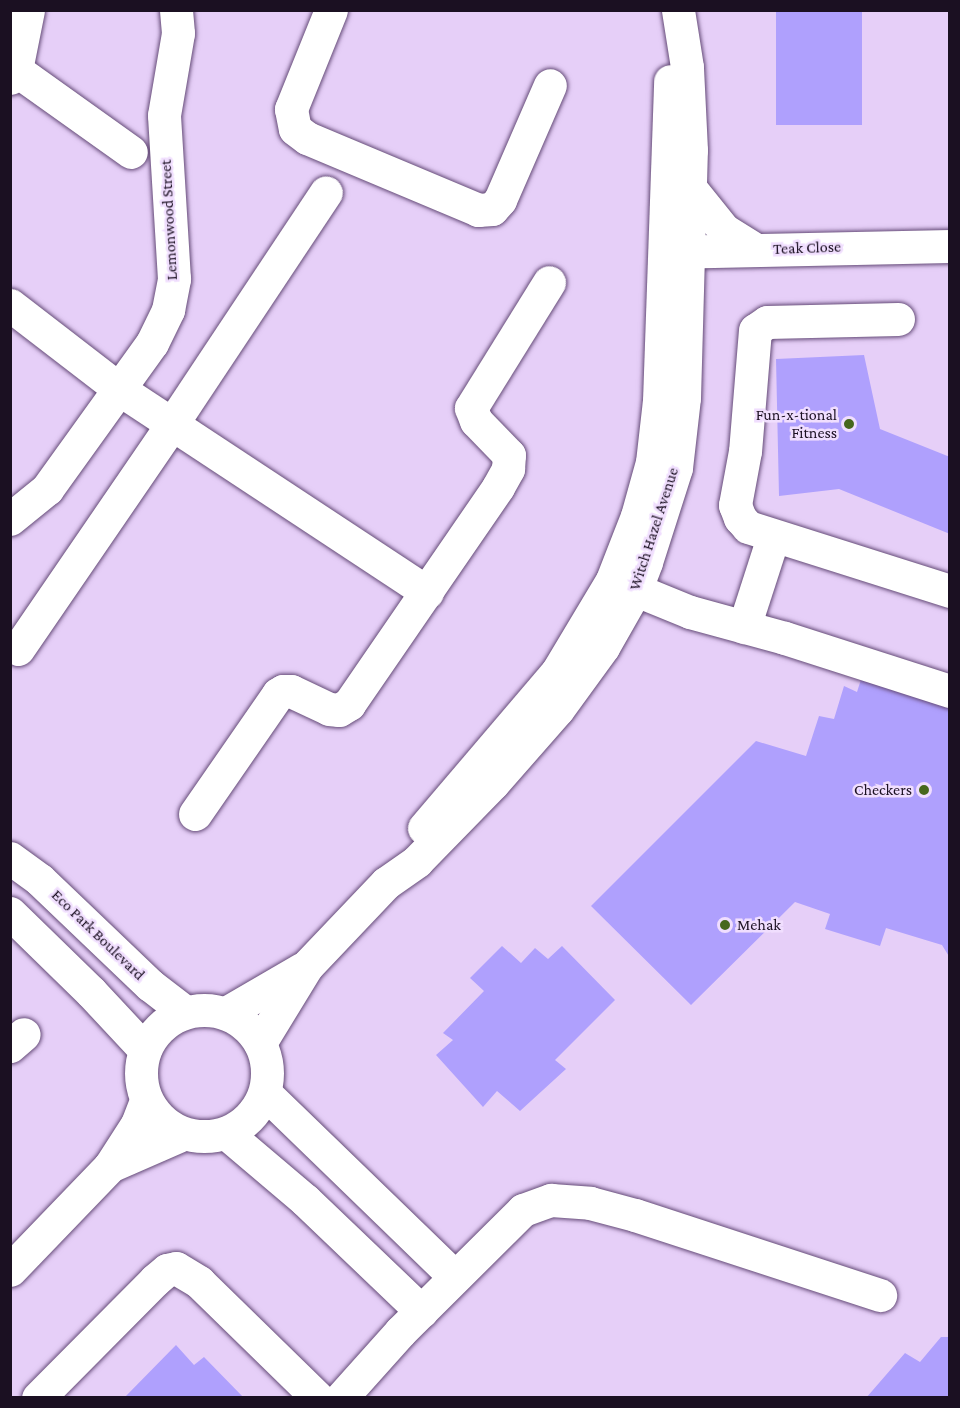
<!DOCTYPE html>
<style>
body{margin:0}
#map{position:relative;width:960px;height:1408px;overflow:hidden;background:#e6cff8;font-family:"Crimson Pro",serif}
div>[style]{position:absolute}
.building>*{inset:0;background:#afa0fd;transform-origin:0 0}
.roads{filter:drop-shadow(0 0 2px #654b78) drop-shadow(0 0 2px #654b78)}
.minor>*{height:33px;margin:-16.5px;padding:0 16.5px;transform-origin:16.5px;border-radius:16.5px;background:#fff}
.minor>.ring{margin:-16.5px;padding:0;box-sizing:content-box;background:none;border:33px solid #fff;border-radius:50%}
.dots>*{width:16px;height:16px;translate:-50% -50%;box-sizing:border-box;border:3px solid #f0defe;border-radius:50%}
span{translate:-50% -50%;white-space:nowrap;text-align:center;line-height:1.15;-webkit-text-stroke:5px #f0defe;paint-order:stroke}
.street-label{font-size:16px;color:#1b1022}
.poi-label{font-size:16px;color:#1b1022}
.right{translate:-100% -50%;text-align:right}
.left{translate:0 -50%;text-align:left}
.frame{position:absolute;inset:0;border:12px solid #1b1022;pointer-events:none}
</style>
<div id="map">
<div class="building">
<i style="left:776px;top:10px;width:86px;height:115px"></i>
<i style="clip-path:polygon(864px 355px,880px 429px,950px 457px,950px 534px,839px 489px,779px 496px,776px 359px)"></i>
<i style="clip-path:polygon(865px 667px,950px 696px,950px 958px,942px 945px,886px 928px,880px 946px,825px 929px,830px 914px,795px 902px,691px 1005px,591px 906px,756px 741px,806px 756px,819px 716px,834px 719px,844px 686px,857px 692px)"></i>
<i style="clip-path:polygon(502px 946px,521px 963px,535px 948px,548px 959px,562px 946px,615px 1000px,555px 1060px,566px 1069px,520px 1111px,497px 1091px,483px 1107px,436px 1055px,453px 1040px,443px 1033px,484px 991px,470px 978px)"></i>
<i style="clip-path:polygon(941px 1337px,950px 1337px,950px 1398px,866px 1398px,905px 1353px,920px 1362px)"></i>
<i style="clip-path:polygon(176px 1345px,194px 1365px,204px 1357px,244px 1398px,124px 1398px)"></i>
</div>
<div class="roads">
<div class="minor">
<i style="left:331px;top:10px;width:107px;rotate:112deg"></i>
<i style="left:291px;top:109px;width:20px;rotate:79deg"></i>
<i style="left:295px;top:129px;width:15px;rotate:37deg"></i>
<i style="left:307px;top:138px;width:186px;rotate:22.8deg"></i>
<i style="left:478px;top:210px;width:14px;rotate:-4deg"></i>
<i style="left:492px;top:209px;width:12px;rotate:-48deg"></i>
<i style="left:500px;top:200px;width:125px;rotate:-66.5deg"></i>
<i style="left:16px;top:70px;width:141px;rotate:35.5deg"></i>
<i style="left:10px;top:78px;width:10px;rotate:-53deg"></i>
<i style="left:16px;top:70px;width:61px;rotate:-78.7deg"></i>
<i style="left:691px;top:189px;width:53px;rotate:51.2deg"></i>
<i style="left:724px;top:230px;width:36px;rotate:32deg"></i>
<i style="left:666px;top:252px;width:284px;rotate:-1.2deg"></i>
<i style="left:10px;top:305px;width:138px;rotate:37.6deg"></i>
<i style="left:119px;top:389px;width:369px;rotate:33.4deg"></i>
<i style="left:898px;top:319px;width:131px;rotate:178.7deg"></i>
<i style="left:767px;top:322px;width:14px;rotate:146deg"></i>
<i style="left:755px;top:330px;width:121px;rotate:94.7deg"></i>
<i style="left:745px;top:451px;width:55px;rotate:100.5deg"></i>
<i style="left:735px;top:505px;width:14px;rotate:69deg"></i>
<i style="left:740px;top:518px;width:12px;rotate:48deg"></i>
<i style="left:748px;top:527px;width:212px;rotate:17.6deg"></i>
<i style="left:10px;top:519px;width:48px;rotate:-39deg"></i>
<i style="left:47px;top:489px;width:180px;rotate:-54.3deg"></i>
<i style="left:152px;top:343px;width:37px;rotate:-64deg"></i>
<i style="left:168px;top:310px;width:32px;rotate:-79deg"></i>
<i style="left:174px;top:279px;width:164px;rotate:-93.5deg"></i>
<i style="left:164px;top:115px;width:83px;rotate:-80.3deg"></i>
<i style="left:178px;top:33px;width:23px;rotate:-95deg"></i>
<i style="left:614px;top:581px;width:82px;rotate:22.2deg"></i>
<i style="left:690px;top:612px;width:98px;rotate:15.3deg"></i>
<i style="left:785px;top:638px;width:173px;rotate:17.8deg"></i>
<i style="left:744px;top:627px;width:95px;rotate:-72.1deg"></i>
<i style="left:18px;top:649px;width:273px;rotate:-55.6deg"></i>
<i style="left:172px;top:424px;width:278px;rotate:-56.4deg"></i>
<i style="left:195px;top:814px;width:146px;rotate:-55.3deg"></i>
<i style="left:278px;top:694px;width:6px;rotate:-31deg"></i>
<i style="left:283px;top:691px;width:8px"></i>
<i style="left:291px;top:691px;width:42px;rotate:25.3deg"></i>
<i style="left:329px;top:709px;width:10px;rotate:6deg"></i>
<i style="left:339px;top:710px;width:12px;rotate:-31deg"></i>
<i style="left:349px;top:704px;width:263px;rotate:-55.5deg"></i>
<i style="left:498px;top:487px;width:21px;rotate:-61deg"></i>
<i style="left:508px;top:469px;width:14px;rotate:-86deg"></i>
<i style="left:509px;top:455px;width:47px;rotate:-134.1deg"></i>
<i style="left:476px;top:421px;width:14px;rotate:-111deg"></i>
<i style="left:471px;top:408px;width:148px;rotate:-58.2deg"></i>
<i style="left:424px;top:828px;width:205px;rotate:-49.6deg"></i>
<i style="left:557px;top:672px;width:107px;rotate:-59.1deg"></i>
<i style="left:612px;top:580px;width:69px;rotate:-68.7deg"></i>
<i style="left:637px;top:516px;width:56px;rotate:-74.5deg"></i>
<i style="left:652px;top:462px;width:61px;rotate:-83.5deg"></i>
<i style="left:659px;top:401px;width:320px;rotate:-88deg"></i>
<i style="left:10px;top:858px;width:37px;rotate:36deg"></i>
<i style="left:40px;top:880px;width:152px;rotate:43.7deg"></i>
<i style="left:150px;top:985px;width:44px;rotate:37.6deg"></i>
<i style="left:10px;top:913px;width:113px;rotate:44.3deg"></i>
<i style="left:91px;top:992px;width:79px;rotate:47deg"></i>
<i class="ring" style="left:141px;top:1010px;width:93px;height:93px"></i>
<i style="left:226px;top:1013px;width:88px;rotate:-30.1deg"></i>
<i style="left:260px;top:1043px;width:90px;rotate:-58.6deg"></i>
<i style="left:307px;top:966px;width:115px;rotate:-46.4deg"></i>
<i style="left:386px;top:883px;width:38px;rotate:-35deg"></i>
<i style="left:417px;top:861px;width:109px;rotate:-45.7deg"></i>
<i style="left:493px;top:783px;width:98px;rotate:-48.7deg"></i>
<i style="left:558px;top:709px;width:77px;rotate:-54deg"></i>
<i style="left:603px;top:647px;width:64px;rotate:-60.3deg"></i>
<i style="left:635px;top:591px;width:31px;rotate:-69deg"></i>
<i style="left:646px;top:562px;width:99px;rotate:-72.3deg"></i>
<i style="left:676px;top:468px;width:70px;rotate:-83.5deg"></i>
<i style="left:684px;top:398px;width:248px;rotate:-88.4deg"></i>
<i style="left:691px;top:150px;width:83px;rotate:-92.8deg"></i>
<i style="left:687px;top:67px;width:58px;rotate:-99deg"></i>
<i style="left:10px;top:1046px;width:18px;rotate:-41deg"></i>
<i style="left:265px;top:1093px;width:264px;rotate:44.1deg"></i>
<i style="left:226px;top:1133px;width:104px;rotate:40.3deg"></i>
<i style="left:305px;top:1200px;width:161px;rotate:43.7deg"></i>
<i style="left:110px;top:1166px;width:80px;rotate:-23.7deg"></i>
<i style="left:10px;top:1270px;width:144px;rotate:-46.1deg"></i>
<i style="left:110px;top:1166px;width:50px;rotate:-57.3deg"></i>
<i style="left:137px;top:1124px;width:25px;rotate:-69deg"></i>
<i style="left:38px;top:1398px;width:166px;rotate:-45.2deg"></i>
<i style="left:155px;top:1280px;width:16px;rotate:-40deg"></i>
<i style="left:167px;top:1270px;width:9px;rotate:-13deg"></i>
<i style="left:176px;top:1268px;width:27px;rotate:31deg"></i>
<i style="left:199px;top:1282px;width:166px;rotate:44.3deg"></i>
<i style="left:341px;top:1398px;width:89px;rotate:-48.2deg"></i>
<i style="left:400px;top:1332px;width:173px;rotate:-44.8deg"></i>
<i style="left:523px;top:1210px;width:30px;rotate:-20deg"></i>
<i style="left:551px;top:1200px;width:39px;rotate:4deg"></i>
<i style="left:590px;top:1203px;width:47px;rotate:14.9deg"></i>
<i style="left:635px;top:1215px;width:258px;rotate:18.1deg"></i>
</div>
</div>
<div class="dots">
<i style="left:849px;top:424px;background:#47671d"></i>
<i style="left:924px;top:790px;background:#47671d"></i>
<i style="left:725px;top:925px;background:#47671d"></i>
</div>
<div class="street-label">
<span style="left:169px;top:220px;rotate:-93deg">Lemonwood Street</span>
<span style="left:807px;top:248px;rotate:-2deg">Teak Close</span>
<span style="left:654px;top:529px;rotate:-72deg">Witch Hazel Avenue</span>
<span style="left:98px;top:935px;rotate:44deg">Eco Park Boulevard</span>
</div>
<div class="poi-label">
<span class="right" style="left:837px;top:424px">Fun-x-tional<br>Fitness</span>
<span class="right" style="left:912px;top:790px">Checkers</span>
<span class="left" style="left:737px;top:925px">Mehak</span>
</div>
<div class="frame"></div>
</div>
